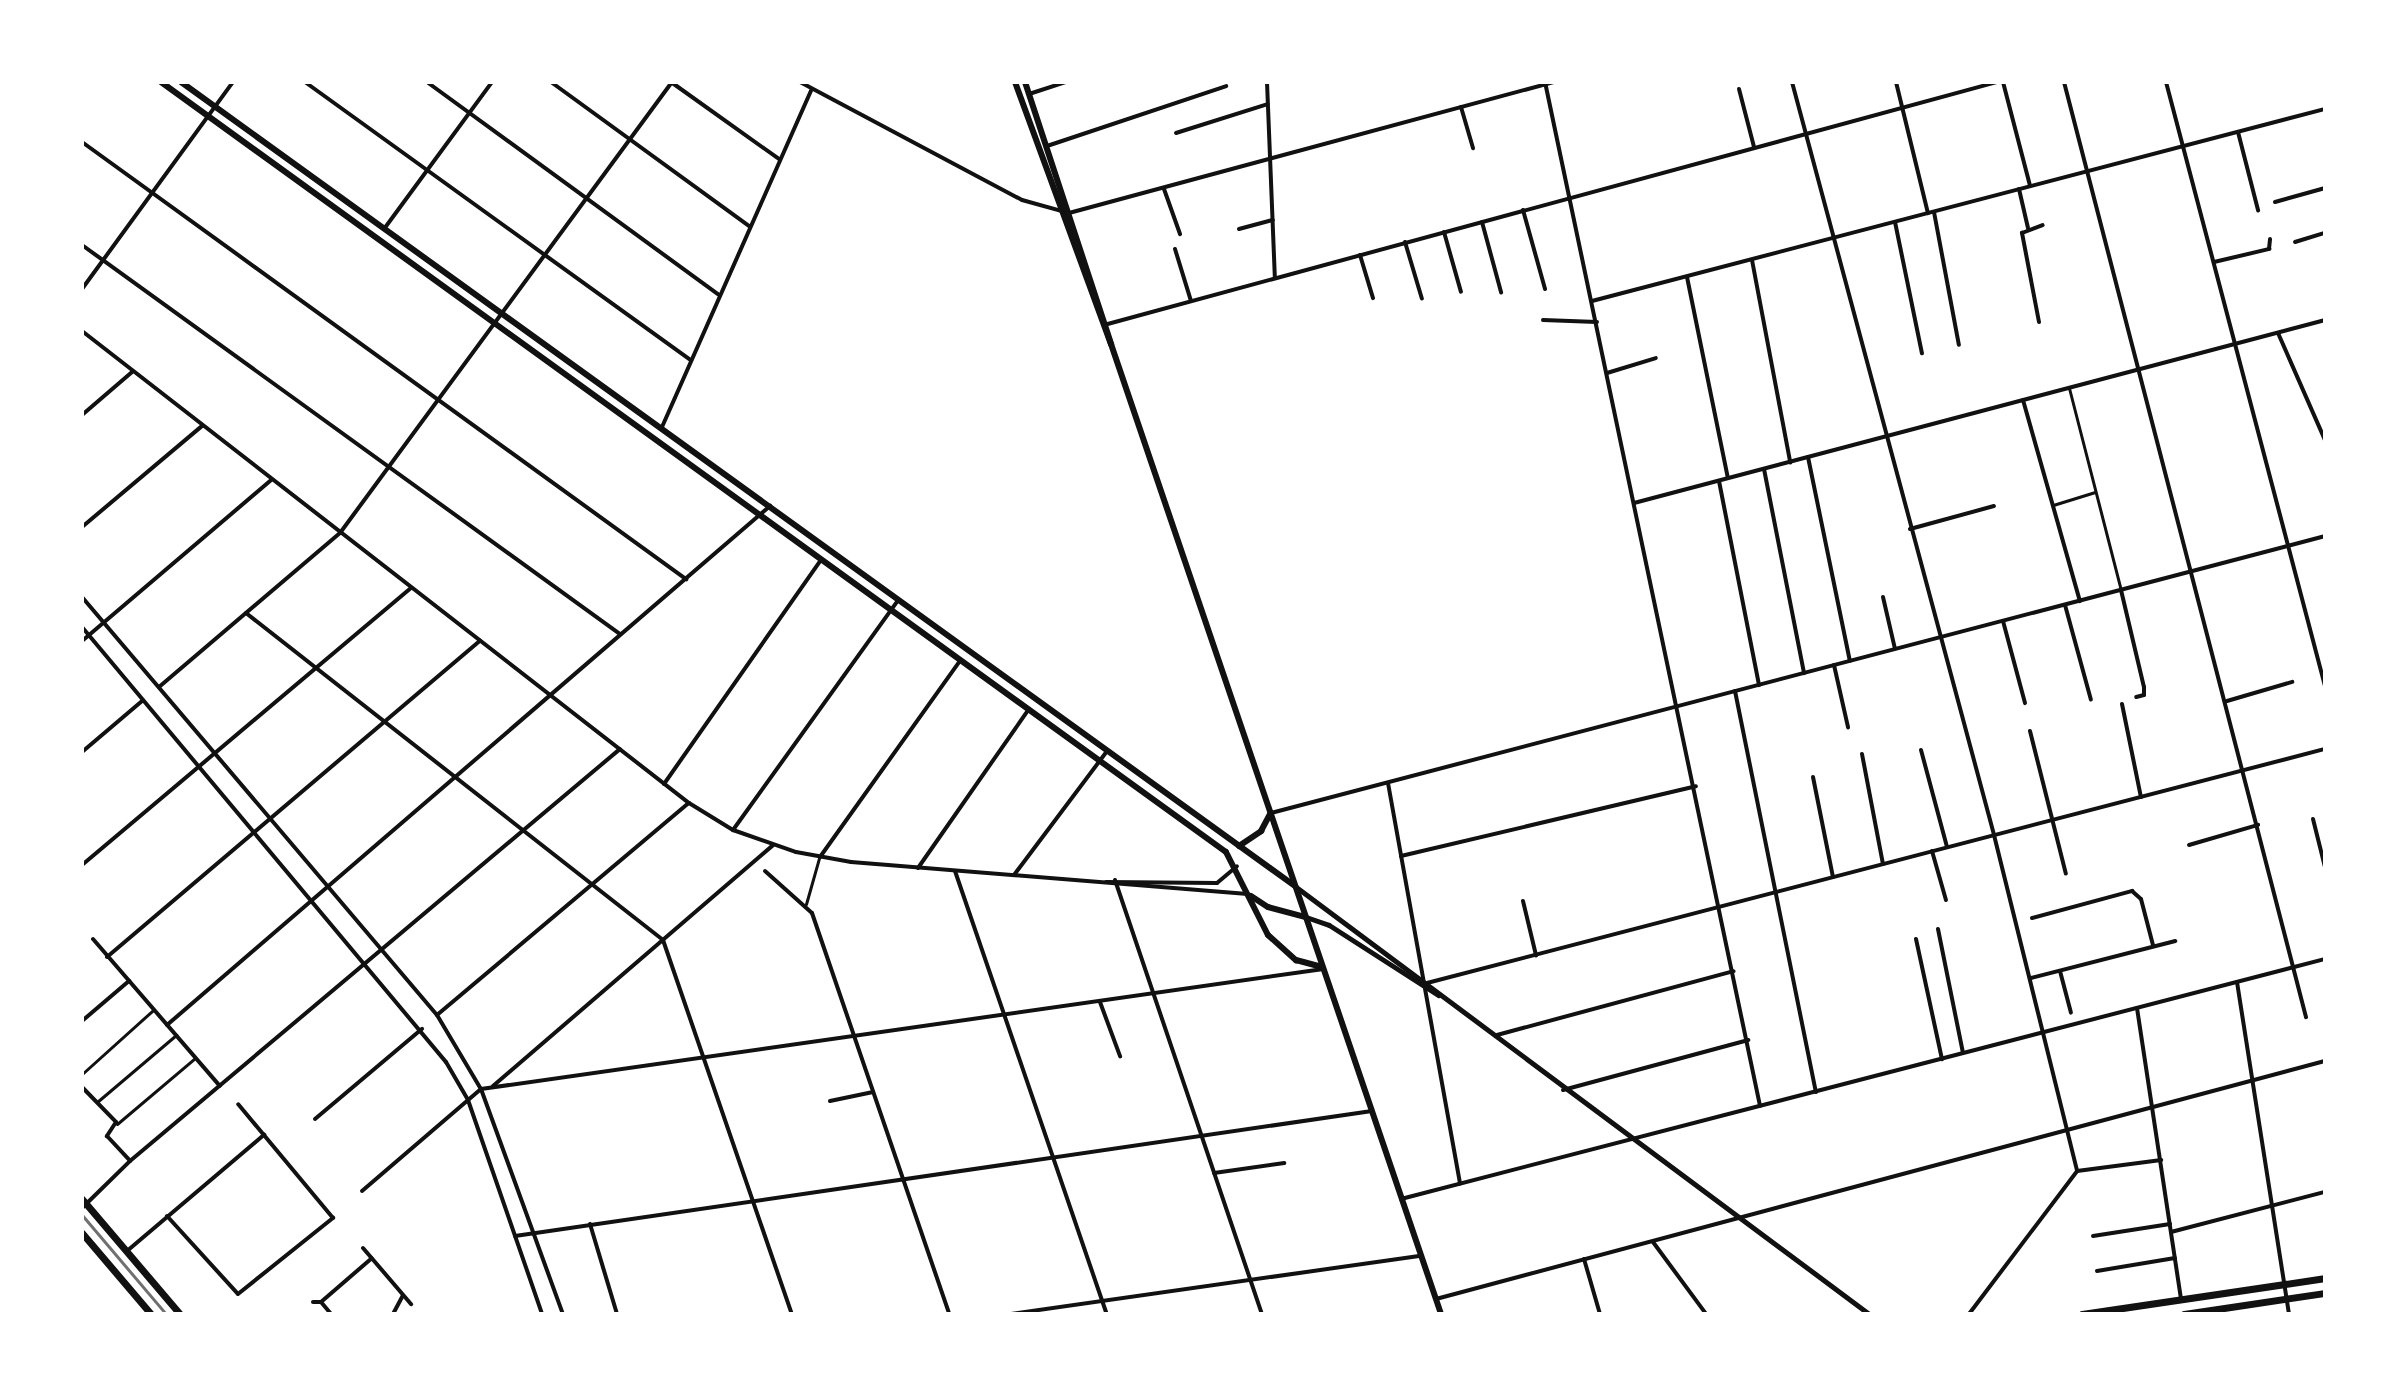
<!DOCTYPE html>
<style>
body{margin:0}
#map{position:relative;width:2407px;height:1396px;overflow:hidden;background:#fff;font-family:"IBM Plex Sans",sans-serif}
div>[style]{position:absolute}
.pedestrian>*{height:3px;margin:-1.5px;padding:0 1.5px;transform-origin:1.5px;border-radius:1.5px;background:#111}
.minor>*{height:4px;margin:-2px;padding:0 2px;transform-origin:2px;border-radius:2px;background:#111}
.tertiary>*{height:5px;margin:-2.5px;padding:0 2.5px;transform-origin:2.5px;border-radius:2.5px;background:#111}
.secondary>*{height:6px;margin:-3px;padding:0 3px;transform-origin:3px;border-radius:3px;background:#111}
.primary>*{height:7px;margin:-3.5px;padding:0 3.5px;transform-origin:3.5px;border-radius:3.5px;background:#111}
.rail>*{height:3px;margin:-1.5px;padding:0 1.5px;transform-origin:1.5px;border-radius:1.5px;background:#707070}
span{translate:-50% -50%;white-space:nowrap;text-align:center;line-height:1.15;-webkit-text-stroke:6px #fff;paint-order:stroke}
.frame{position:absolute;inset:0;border:84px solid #fff;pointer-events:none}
</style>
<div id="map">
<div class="pedestrian">
<i style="left:2069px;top:388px;width:209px;rotate:75.6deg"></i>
<i style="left:2053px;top:505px;width:44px;rotate:-17.2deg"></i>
<i style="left:806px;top:904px;width:48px;rotate:-74.2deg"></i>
<i style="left:82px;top:1074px;width:96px;rotate:-42deg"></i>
<i style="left:97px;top:1102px;width:104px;rotate:-40.3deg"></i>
<i style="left:117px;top:1124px;width:102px;rotate:-40.2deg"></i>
</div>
<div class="minor">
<i style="left:305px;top:82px;width:476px;rotate:35.8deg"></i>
<i style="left:427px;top:82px;width:360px;rotate:36.1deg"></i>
<i style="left:551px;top:82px;width:245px;rotate:36deg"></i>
<i style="left:671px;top:82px;width:133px;rotate:35.5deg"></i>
<i style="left:800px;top:82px;width:251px;rotate:28deg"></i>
<i style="left:1022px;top:200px;width:49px;rotate:15.5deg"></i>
<i style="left:1069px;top:213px;width:502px;rotate:-15.12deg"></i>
<i style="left:1267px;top:82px;width:196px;rotate:87.7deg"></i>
<i style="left:1545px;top:82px;width:1046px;rotate:78.14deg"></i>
<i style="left:1792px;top:82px;width:780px;rotate:74.98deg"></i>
<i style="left:1994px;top:835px;width:346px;rotate:76.1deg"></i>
<i style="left:1896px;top:82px;width:135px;rotate:76.3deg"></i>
<i style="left:2003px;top:82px;width:107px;rotate:75.4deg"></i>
<i style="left:2064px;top:82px;width:966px;rotate:75.49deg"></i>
<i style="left:2166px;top:82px;width:625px;rotate:75.25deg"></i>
<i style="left:1739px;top:89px;width:60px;rotate:75.5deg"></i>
<i style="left:1029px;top:94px;width:40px;rotate:-18deg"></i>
<i style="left:1461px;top:107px;width:43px;rotate:73.7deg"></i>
<i style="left:2238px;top:132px;width:81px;rotate:75.6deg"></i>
<i style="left:1176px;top:133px;width:96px;rotate:-17.5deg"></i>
<i style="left:82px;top:142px;width:746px;rotate:35.89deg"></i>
<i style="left:1047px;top:146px;width:189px;rotate:-18.5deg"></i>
<i style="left:1164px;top:189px;width:48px;rotate:70.4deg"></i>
<i style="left:2019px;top:189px;width:40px;rotate:77deg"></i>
<i style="left:2275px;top:202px;width:52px;rotate:-15.6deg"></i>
<i style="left:1523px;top:210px;width:82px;rotate:74.4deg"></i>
<i style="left:1934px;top:212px;width:135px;rotate:79.4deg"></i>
<i style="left:1482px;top:222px;width:73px;rotate:74.8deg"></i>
<i style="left:1895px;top:222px;width:134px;rotate:78.4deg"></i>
<i style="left:384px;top:229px;width:182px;rotate:-53.7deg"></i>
<i style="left:1239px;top:229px;width:35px;rotate:-15deg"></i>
<i style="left:1444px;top:232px;width:62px;rotate:74.2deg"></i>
<i style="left:1405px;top:242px;width:59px;rotate:73.4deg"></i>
<i style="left:2295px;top:242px;width:31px;rotate:-17deg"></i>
<i style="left:82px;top:245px;width:664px;rotate:35.87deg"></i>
<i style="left:1175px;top:249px;width:54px;rotate:72.9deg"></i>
<i style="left:1360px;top:255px;width:45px;rotate:73.2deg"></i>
<i style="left:1752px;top:260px;width:206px;rotate:79.3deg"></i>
<i style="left:2214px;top:262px;width:57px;rotate:-13.3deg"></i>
<i style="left:2269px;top:249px;width:10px;rotate:-84deg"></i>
<i style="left:1687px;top:277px;width:205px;rotate:78.5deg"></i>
<i style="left:82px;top:289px;width:256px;rotate:-53.9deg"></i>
<i style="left:1592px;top:301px;width:758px;rotate:-14.68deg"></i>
<i style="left:1543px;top:320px;width:54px;rotate:2.1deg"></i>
<i style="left:2039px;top:322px;width:91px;rotate:-100.8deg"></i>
<i style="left:2022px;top:233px;width:22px;rotate:-21deg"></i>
<i style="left:1104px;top:325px;width:925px;rotate:-15.22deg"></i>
<i style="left:82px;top:331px;width:769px;rotate:37.87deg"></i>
<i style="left:689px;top:803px;width:52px;rotate:31.5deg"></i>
<i style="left:733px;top:830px;width:67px;rotate:19.2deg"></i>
<i style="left:796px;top:852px;width:56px;rotate:10.3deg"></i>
<i style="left:851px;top:862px;width:398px;rotate:4.6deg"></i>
<i style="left:2278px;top:333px;width:117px;rotate:66.3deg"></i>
<i style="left:1607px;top:373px;width:51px;rotate:-17deg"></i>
<i style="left:2023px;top:400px;width:209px;rotate:74.2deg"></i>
<i style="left:82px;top:415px;width:66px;rotate:-40.7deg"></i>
<i style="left:662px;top:427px;width:368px;rotate:-66.1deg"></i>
<i style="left:1808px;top:457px;width:208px;rotate:78.4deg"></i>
<i style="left:1764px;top:469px;width:208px;rotate:78.9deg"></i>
<i style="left:1719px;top:481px;width:208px;rotate:78.9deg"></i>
<i style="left:1634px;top:503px;width:715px;rotate:-14.83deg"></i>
<i style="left:82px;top:527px;width:157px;rotate:-40.1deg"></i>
<i style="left:1910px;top:529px;width:87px;rotate:-15.3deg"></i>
<i style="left:2121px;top:590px;width:100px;rotate:76.7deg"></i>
<i style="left:2144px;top:687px;width:8px;rotate:90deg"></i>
<i style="left:2144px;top:695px;width:8px;rotate:166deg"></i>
<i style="left:82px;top:597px;width:548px;rotate:49.66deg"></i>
<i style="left:437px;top:1015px;width:86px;rotate:59.3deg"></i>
<i style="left:481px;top:1089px;width:239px;rotate:70deg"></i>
<i style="left:1883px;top:597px;width:53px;rotate:77deg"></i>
<i style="left:2065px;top:605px;width:98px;rotate:74.7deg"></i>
<i style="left:246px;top:613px;width:530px;rotate:38.1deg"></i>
<i style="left:663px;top:940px;width:396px;rotate:71deg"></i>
<i style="left:2003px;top:621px;width:85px;rotate:75deg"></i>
<i style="left:82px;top:627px;width:567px;rotate:50.08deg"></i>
<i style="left:446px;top:1062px;width:44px;rotate:59.9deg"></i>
<i style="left:468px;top:1100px;width:226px;rotate:70.9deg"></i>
<i style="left:82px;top:641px;width:248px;rotate:-40.4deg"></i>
<i style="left:1834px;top:665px;width:64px;rotate:77.3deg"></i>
<i style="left:159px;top:687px;width:238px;rotate:-40.4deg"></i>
<i style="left:340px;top:533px;width:560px;rotate:-53.64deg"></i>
<i style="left:1735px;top:691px;width:409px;rotate:78.6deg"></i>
<i style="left:2227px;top:701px;width:68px;rotate:-16.3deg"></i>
<i style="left:2122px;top:704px;width:95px;rotate:78.5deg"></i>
<i style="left:2030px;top:731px;width:147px;rotate:75.9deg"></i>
<i style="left:1921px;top:750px;width:100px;rotate:75deg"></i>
<i style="left:82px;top:752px;width:80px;rotate:-40.4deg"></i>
<i style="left:1862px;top:754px;width:112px;rotate:79.2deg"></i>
<i style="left:1813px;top:777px;width:102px;rotate:78.7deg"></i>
<i style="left:1388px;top:783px;width:407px;rotate:79.8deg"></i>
<i style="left:664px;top:784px;width:274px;rotate:-55deg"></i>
<i style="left:1271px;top:813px;width:1090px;rotate:-14.72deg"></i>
<i style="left:2313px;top:819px;width:49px;rotate:76deg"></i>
<i style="left:733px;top:830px;width:283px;rotate:-54.3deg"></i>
<i style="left:2189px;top:845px;width:72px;rotate:-16.2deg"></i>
<i style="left:1932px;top:851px;width:51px;rotate:74.1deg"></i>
<i style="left:1401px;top:856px;width:303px;rotate:-13.3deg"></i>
<i style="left:820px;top:857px;width:241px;rotate:-54.5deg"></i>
<i style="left:82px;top:865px;width:430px;rotate:-40.1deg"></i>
<i style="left:918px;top:868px;width:194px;rotate:-55.1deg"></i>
<i style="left:765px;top:871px;width:63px;rotate:41.8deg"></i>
<i style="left:812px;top:913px;width:424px;rotate:71.1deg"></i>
<i style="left:955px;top:871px;width:468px;rotate:71.1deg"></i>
<i style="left:1014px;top:875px;width:155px;rotate:-53.1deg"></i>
<i style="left:1115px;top:880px;width:458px;rotate:71.3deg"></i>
<i style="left:1106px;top:882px;width:111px;rotate:0.5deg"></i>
<i style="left:1217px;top:883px;width:26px;rotate:-40deg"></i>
<i style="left:1523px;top:901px;width:56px;rotate:76.5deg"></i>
<i style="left:2032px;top:918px;width:104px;rotate:-15.1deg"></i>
<i style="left:2132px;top:891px;width:12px;rotate:42deg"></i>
<i style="left:2141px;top:899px;width:48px;rotate:75.4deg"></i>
<i style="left:1938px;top:929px;width:126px;rotate:78.6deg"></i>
<i style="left:93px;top:939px;width:194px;rotate:49.2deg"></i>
<i style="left:1916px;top:939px;width:123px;rotate:77.8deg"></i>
<i style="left:107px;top:957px;width:489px;rotate:-40.3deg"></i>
<i style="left:2060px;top:971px;width:43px;rotate:75.3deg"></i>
<i style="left:2031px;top:978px;width:149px;rotate:-14.4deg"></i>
<i style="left:2237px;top:982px;width:336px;rotate:81.1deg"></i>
<i style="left:1427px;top:983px;width:928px;rotate:-14.61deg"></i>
<i style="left:1100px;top:1002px;width:58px;rotate:69.7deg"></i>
<i style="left:2137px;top:1008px;width:293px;rotate:81.4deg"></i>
<i style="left:437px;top:1015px;width:329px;rotate:-40.1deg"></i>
<i style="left:82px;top:1021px;width:62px;rotate:-40.4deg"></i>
<i style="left:167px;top:1025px;width:796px;rotate:-40.72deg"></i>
<i style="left:1497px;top:1035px;width:245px;rotate:-15.1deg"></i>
<i style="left:493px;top:1086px;width:369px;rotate:-40.7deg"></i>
<i style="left:82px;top:1087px;width:49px;rotate:45.8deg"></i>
<i style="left:116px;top:1122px;width:17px;rotate:123deg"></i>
<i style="left:107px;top:1136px;width:34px;rotate:47deg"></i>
<i style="left:1563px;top:1090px;width:192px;rotate:-15.1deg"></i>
<i style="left:830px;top:1101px;width:44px;rotate:-11.8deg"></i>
<i style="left:315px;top:1119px;width:140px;rotate:-40.1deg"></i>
<i style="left:1214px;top:1173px;width:71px;rotate:-8.1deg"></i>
<i style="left:362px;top:1191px;width:157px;rotate:-40.6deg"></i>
<i style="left:481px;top:1089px;width:851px;rotate:-8.11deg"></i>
<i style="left:1401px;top:1199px;width:955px;rotate:-14.56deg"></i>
<i style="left:82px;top:1208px;width:67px;rotate:-44.4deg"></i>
<i style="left:130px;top:1161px;width:640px;rotate:-40.06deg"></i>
<i style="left:167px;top:1216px;width:105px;rotate:47.7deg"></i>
<i style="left:238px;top:1294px;width:122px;rotate:-38.7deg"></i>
<i style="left:333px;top:1218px;width:148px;rotate:-129.8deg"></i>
<i style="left:590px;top:1224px;width:94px;rotate:73.3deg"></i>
<i style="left:2171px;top:1232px;width:159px;rotate:-14.6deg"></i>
<i style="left:515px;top:1236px;width:866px;rotate:-8.3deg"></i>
<i style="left:2093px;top:1236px;width:78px;rotate:-8.9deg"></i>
<i style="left:1653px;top:1242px;width:89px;rotate:53.6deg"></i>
<i style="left:363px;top:1248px;width:74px;rotate:49.4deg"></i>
<i style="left:127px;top:1251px;width:180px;rotate:-40.3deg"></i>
<i style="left:1584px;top:1259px;width:57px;rotate:73.8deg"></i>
<i style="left:2097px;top:1271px;width:79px;rotate:-9.5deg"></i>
<i style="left:1436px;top:1299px;width:920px;rotate:-14.99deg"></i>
<i style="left:313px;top:1302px;width:8px"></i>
<i style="left:321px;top:1302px;width:67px;rotate:-40.8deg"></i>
<i style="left:321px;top:1302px;width:16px;rotate:50deg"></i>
<i style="left:393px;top:1314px;width:21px;rotate:-62deg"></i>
<i style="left:1011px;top:1314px;width:414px;rotate:-8.1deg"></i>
<i style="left:1969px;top:1314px;width:179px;rotate:-52.9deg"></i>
<i style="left:2077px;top:1171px;width:85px;rotate:-7.5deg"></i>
</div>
<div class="tertiary">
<i style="left:1296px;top:887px;width:715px;rotate:36.69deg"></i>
<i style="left:1306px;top:917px;width:24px;rotate:19deg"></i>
<i style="left:1329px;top:925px;width:130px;rotate:32.7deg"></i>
</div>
<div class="secondary">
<i style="left:161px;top:82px;width:1314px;rotate:35.87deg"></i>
<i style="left:1226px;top:852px;width:93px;rotate:63.2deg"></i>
<i style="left:1268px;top:935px;width:38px;rotate:42deg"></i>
<i style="left:1296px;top:960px;width:27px;rotate:15deg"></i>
<i style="left:181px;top:82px;width:1374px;rotate:35.82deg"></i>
<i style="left:1015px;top:82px;width:279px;rotate:69.9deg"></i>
<i style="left:1111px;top:344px;width:1025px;rotate:71.21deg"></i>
<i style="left:1025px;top:82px;width:276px;rotate:71.8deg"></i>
<i style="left:1239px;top:846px;width:27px;rotate:-34deg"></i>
<i style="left:1261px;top:831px;width:19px;rotate:-62deg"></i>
<i style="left:1251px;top:896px;width:20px;rotate:33deg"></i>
<i style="left:1268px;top:907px;width:38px;rotate:15deg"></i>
</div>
<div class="primary">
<i style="left:82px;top:1199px;width:151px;rotate:49.6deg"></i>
<i style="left:82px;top:1233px;width:106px;rotate:49.6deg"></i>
<i style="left:2082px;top:1314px;width:246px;rotate:-8.4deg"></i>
<i style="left:2184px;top:1314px;width:143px;rotate:-8.5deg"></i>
</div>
<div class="rail">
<i style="left:82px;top:1215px;width:130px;rotate:49.7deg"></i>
</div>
<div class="frame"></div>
</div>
